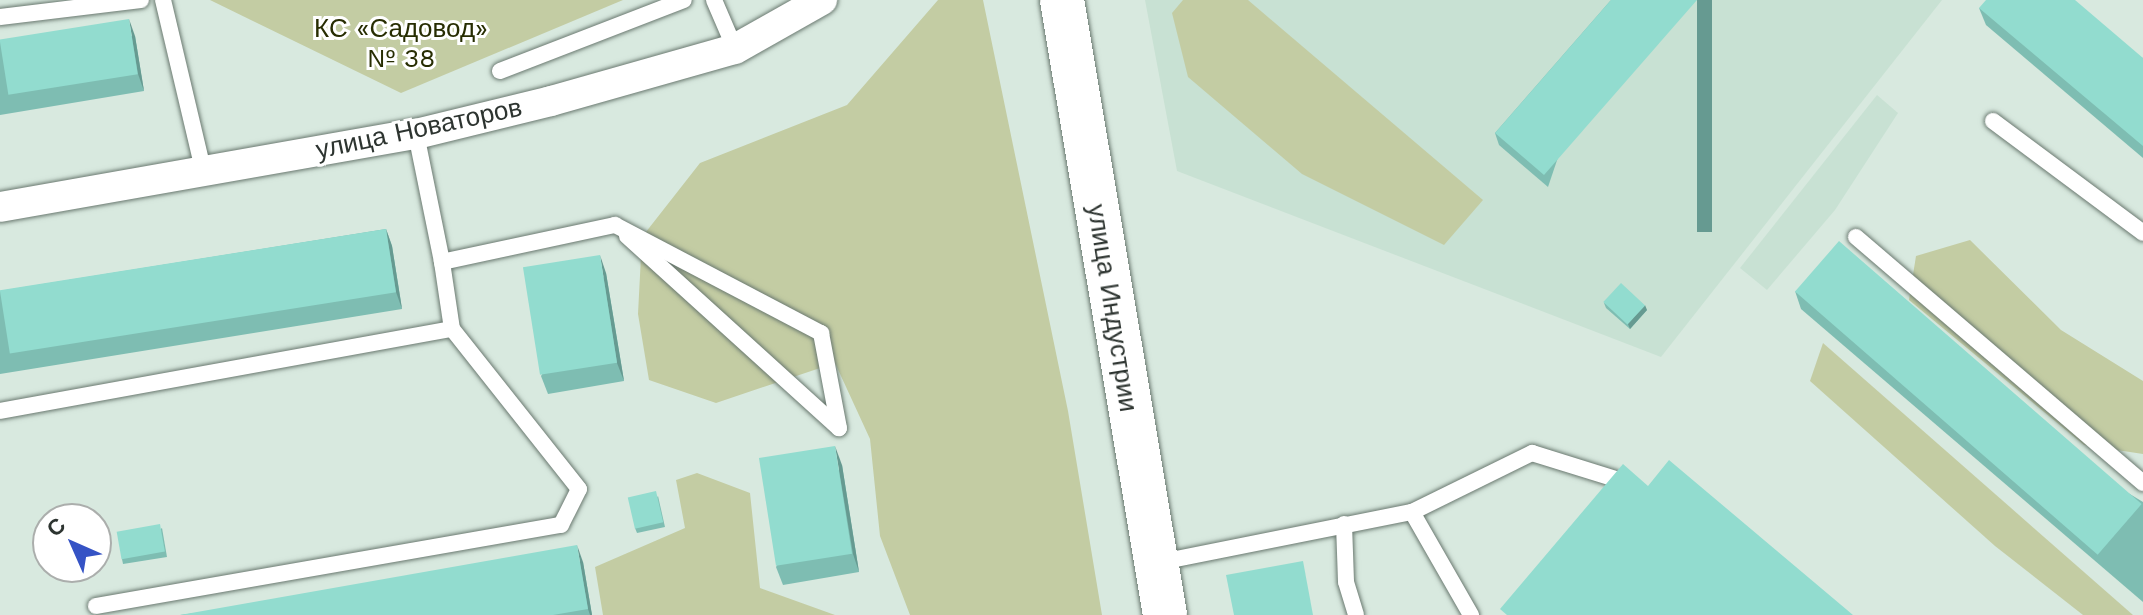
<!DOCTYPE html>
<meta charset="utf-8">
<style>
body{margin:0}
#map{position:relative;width:2143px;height:615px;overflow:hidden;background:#d8e9df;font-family:"Work Sans",sans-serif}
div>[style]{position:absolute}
.built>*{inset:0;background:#c8e1d3}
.green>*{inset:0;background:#c3cca3}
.roads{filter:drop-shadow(0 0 2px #6a7970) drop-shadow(0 0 2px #6a7970)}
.lane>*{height:16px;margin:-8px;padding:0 8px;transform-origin:8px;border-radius:8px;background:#fff}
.street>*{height:30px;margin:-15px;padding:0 15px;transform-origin:15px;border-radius:15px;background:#fff}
.secondary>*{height:44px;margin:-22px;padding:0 22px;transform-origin:22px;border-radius:22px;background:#fff}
.wall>*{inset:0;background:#7ebdb2}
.shaded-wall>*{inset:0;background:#669a91;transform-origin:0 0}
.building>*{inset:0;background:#92dccf;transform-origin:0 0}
span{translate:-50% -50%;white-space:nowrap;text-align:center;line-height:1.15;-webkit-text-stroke:6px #fff;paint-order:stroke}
.park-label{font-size:26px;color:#272d02}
.street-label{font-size:26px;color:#2d3430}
.north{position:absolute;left:32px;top:503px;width:80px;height:80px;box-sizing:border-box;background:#fff;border:2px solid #abaeac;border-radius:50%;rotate:315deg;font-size:22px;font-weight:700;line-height:32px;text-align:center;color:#2d3430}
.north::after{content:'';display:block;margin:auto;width:28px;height:36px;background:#3553c5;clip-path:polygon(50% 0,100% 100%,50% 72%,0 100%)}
</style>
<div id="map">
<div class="built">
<i style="clip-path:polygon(1145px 0,1942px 0,1661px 357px,1177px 171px)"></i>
<i style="clip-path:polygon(1877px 95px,1898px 113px,1835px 210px,1767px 290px,1740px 268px)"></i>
</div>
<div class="green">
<i style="clip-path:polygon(210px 0,623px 0,401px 93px)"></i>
<i style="clip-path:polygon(938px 0,983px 0,1068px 411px,1102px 615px,910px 615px,880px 536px,870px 439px,835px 363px,716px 403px,649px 380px,638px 314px,642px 237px,700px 163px,847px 105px)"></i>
<i style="clip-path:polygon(1183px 0,1248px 0,1483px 200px,1444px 245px,1302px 174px,1188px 77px,1172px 13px)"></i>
<i style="clip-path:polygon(1970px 240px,2061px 330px,2143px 381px,2143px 454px,2084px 445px,1909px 300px,1916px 256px)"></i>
<i style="clip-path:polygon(1823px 343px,2133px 615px,2083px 615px,1995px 546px,1810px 381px)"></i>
<i style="clip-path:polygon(697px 473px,750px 493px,760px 588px,835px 615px,603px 615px,595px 567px,685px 528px,676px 480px)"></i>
</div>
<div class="roads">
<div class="lane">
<i style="left:163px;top:0;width:174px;rotate:76.7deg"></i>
<i style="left:714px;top:0;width:53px;rotate:66.8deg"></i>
<i style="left:0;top:17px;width:142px;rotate:-6.9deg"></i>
<i style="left:500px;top:71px;width:197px;rotate:-21.1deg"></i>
<i style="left:1993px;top:121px;width:187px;rotate:36.7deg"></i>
<i style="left:416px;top:134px;width:131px;rotate:78.5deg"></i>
<i style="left:442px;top:262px;width:177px;rotate:-12.1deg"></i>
<i style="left:615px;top:225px;width:233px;rotate:27.7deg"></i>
<i style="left:821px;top:333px;width:97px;rotate:79.3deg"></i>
<i style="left:627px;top:236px;width:286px;rotate:42.2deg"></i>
<i style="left:1856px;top:237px;width:378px;rotate:40.6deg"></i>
<i style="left:0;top:411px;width:459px;rotate:-10.3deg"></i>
<i style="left:452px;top:329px;width:68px;rotate:-98.5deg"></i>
<i style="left:1412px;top:512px;width:119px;rotate:60.2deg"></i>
<i style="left:1344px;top:524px;width:58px;rotate:88deg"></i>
<i style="left:1346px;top:582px;width:34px;rotate:73deg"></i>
<i style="left:1156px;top:563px;width:261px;rotate:-11.3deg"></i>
<i style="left:1412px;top:512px;width:134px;rotate:-26.2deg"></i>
<i style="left:1532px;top:453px;width:88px;rotate:17.2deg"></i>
<i style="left:96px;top:606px;width:472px;rotate:-9.9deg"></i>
<i style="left:561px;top:525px;width:40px;rotate:-63.4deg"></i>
<i style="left:579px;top:489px;width:204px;rotate:-128.4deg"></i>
</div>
<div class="street">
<i style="left:0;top:207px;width:422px;rotate:-10deg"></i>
<i style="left:416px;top:134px;width:139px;rotate:-13.7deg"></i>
<i style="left:551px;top:101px;width:191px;rotate:-15.8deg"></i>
<i style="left:735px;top:49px;width:100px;rotate:-29.4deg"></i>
</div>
<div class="secondary">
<i style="left:1062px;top:0;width:624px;rotate:80.49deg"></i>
</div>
</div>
<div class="wall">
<i style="clip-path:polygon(1611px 0,1548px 187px,1499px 145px,1495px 133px)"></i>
<i style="clip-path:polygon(1979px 8px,2143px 58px,2143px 158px,1986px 25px)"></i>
<i style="clip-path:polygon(135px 36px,144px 91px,0 115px,0 41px)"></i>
<i style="clip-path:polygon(386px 229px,392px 246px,402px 309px,0 374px,0 291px)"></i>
<i style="clip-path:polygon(606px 273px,624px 381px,548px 394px,541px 376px)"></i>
<i style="clip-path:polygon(1795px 291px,2143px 502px,2143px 602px,1801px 309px)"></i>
<i style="clip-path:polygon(1604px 303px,1647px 310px,1630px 329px,1606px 308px)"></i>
<i style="clip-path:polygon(842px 465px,859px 572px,783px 585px,776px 567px)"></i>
<i style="clip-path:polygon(658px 496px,665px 527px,637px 533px,635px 528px)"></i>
<i style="clip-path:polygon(162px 528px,167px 557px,123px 564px,122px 559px)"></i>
<i style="clip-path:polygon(583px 562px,592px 615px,180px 615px)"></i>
</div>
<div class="shaded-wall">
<i style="left:1697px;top:0;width:15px;height:232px"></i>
<i style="clip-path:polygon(129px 19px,135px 36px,144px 91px,138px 74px)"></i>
<i style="clip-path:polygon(386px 229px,392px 246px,402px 309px,396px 292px)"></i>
<i style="clip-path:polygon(600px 255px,606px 273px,624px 381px,617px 363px)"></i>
<i style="clip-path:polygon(1645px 305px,1647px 310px,1630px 329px,1628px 324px)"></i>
<i style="clip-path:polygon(835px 446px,842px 465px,859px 572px,853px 554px)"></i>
<i style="clip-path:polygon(577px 545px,583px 562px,592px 615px,590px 615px,588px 609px)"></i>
</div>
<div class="building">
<i style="clip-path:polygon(1611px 0,1697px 0,1544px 175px,1495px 133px)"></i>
<i style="clip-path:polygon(1986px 0,2075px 0,2143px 58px,2143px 146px,1979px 8px)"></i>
<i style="left:129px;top:19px;width:56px;height:131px;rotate:81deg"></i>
<i style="left:386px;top:229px;width:64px;height:391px;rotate:81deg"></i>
<i style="left:1839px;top:241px;width:401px;height:67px;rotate:41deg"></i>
<i style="left:600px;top:255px;width:109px;height:78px;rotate:81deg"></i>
<i style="left:1621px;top:283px;width:33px;height:26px;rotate:43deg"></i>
<i style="left:835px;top:446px;width:109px;height:77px;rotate:81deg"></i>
<i style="clip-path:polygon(1669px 460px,1853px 615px,1507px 615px,1500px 609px,1623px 464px,1648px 486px)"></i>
<i style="left:656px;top:491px;width:32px;height:29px;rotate:77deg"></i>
<i style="left:160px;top:524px;width:28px;height:44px;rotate:80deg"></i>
<i style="clip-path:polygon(577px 545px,588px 609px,553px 615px,180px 615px)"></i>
<i style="clip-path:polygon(1303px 561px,1313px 615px,1234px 615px,1226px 575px)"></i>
</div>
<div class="park-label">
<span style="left:401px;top:44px">КС «Садовод»<br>№ 38</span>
</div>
<div class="street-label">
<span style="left:419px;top:129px;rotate:-12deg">улица Новаторов</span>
<span style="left:1112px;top:308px;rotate:81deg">улица Индустрии</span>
</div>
<div class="north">С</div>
</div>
